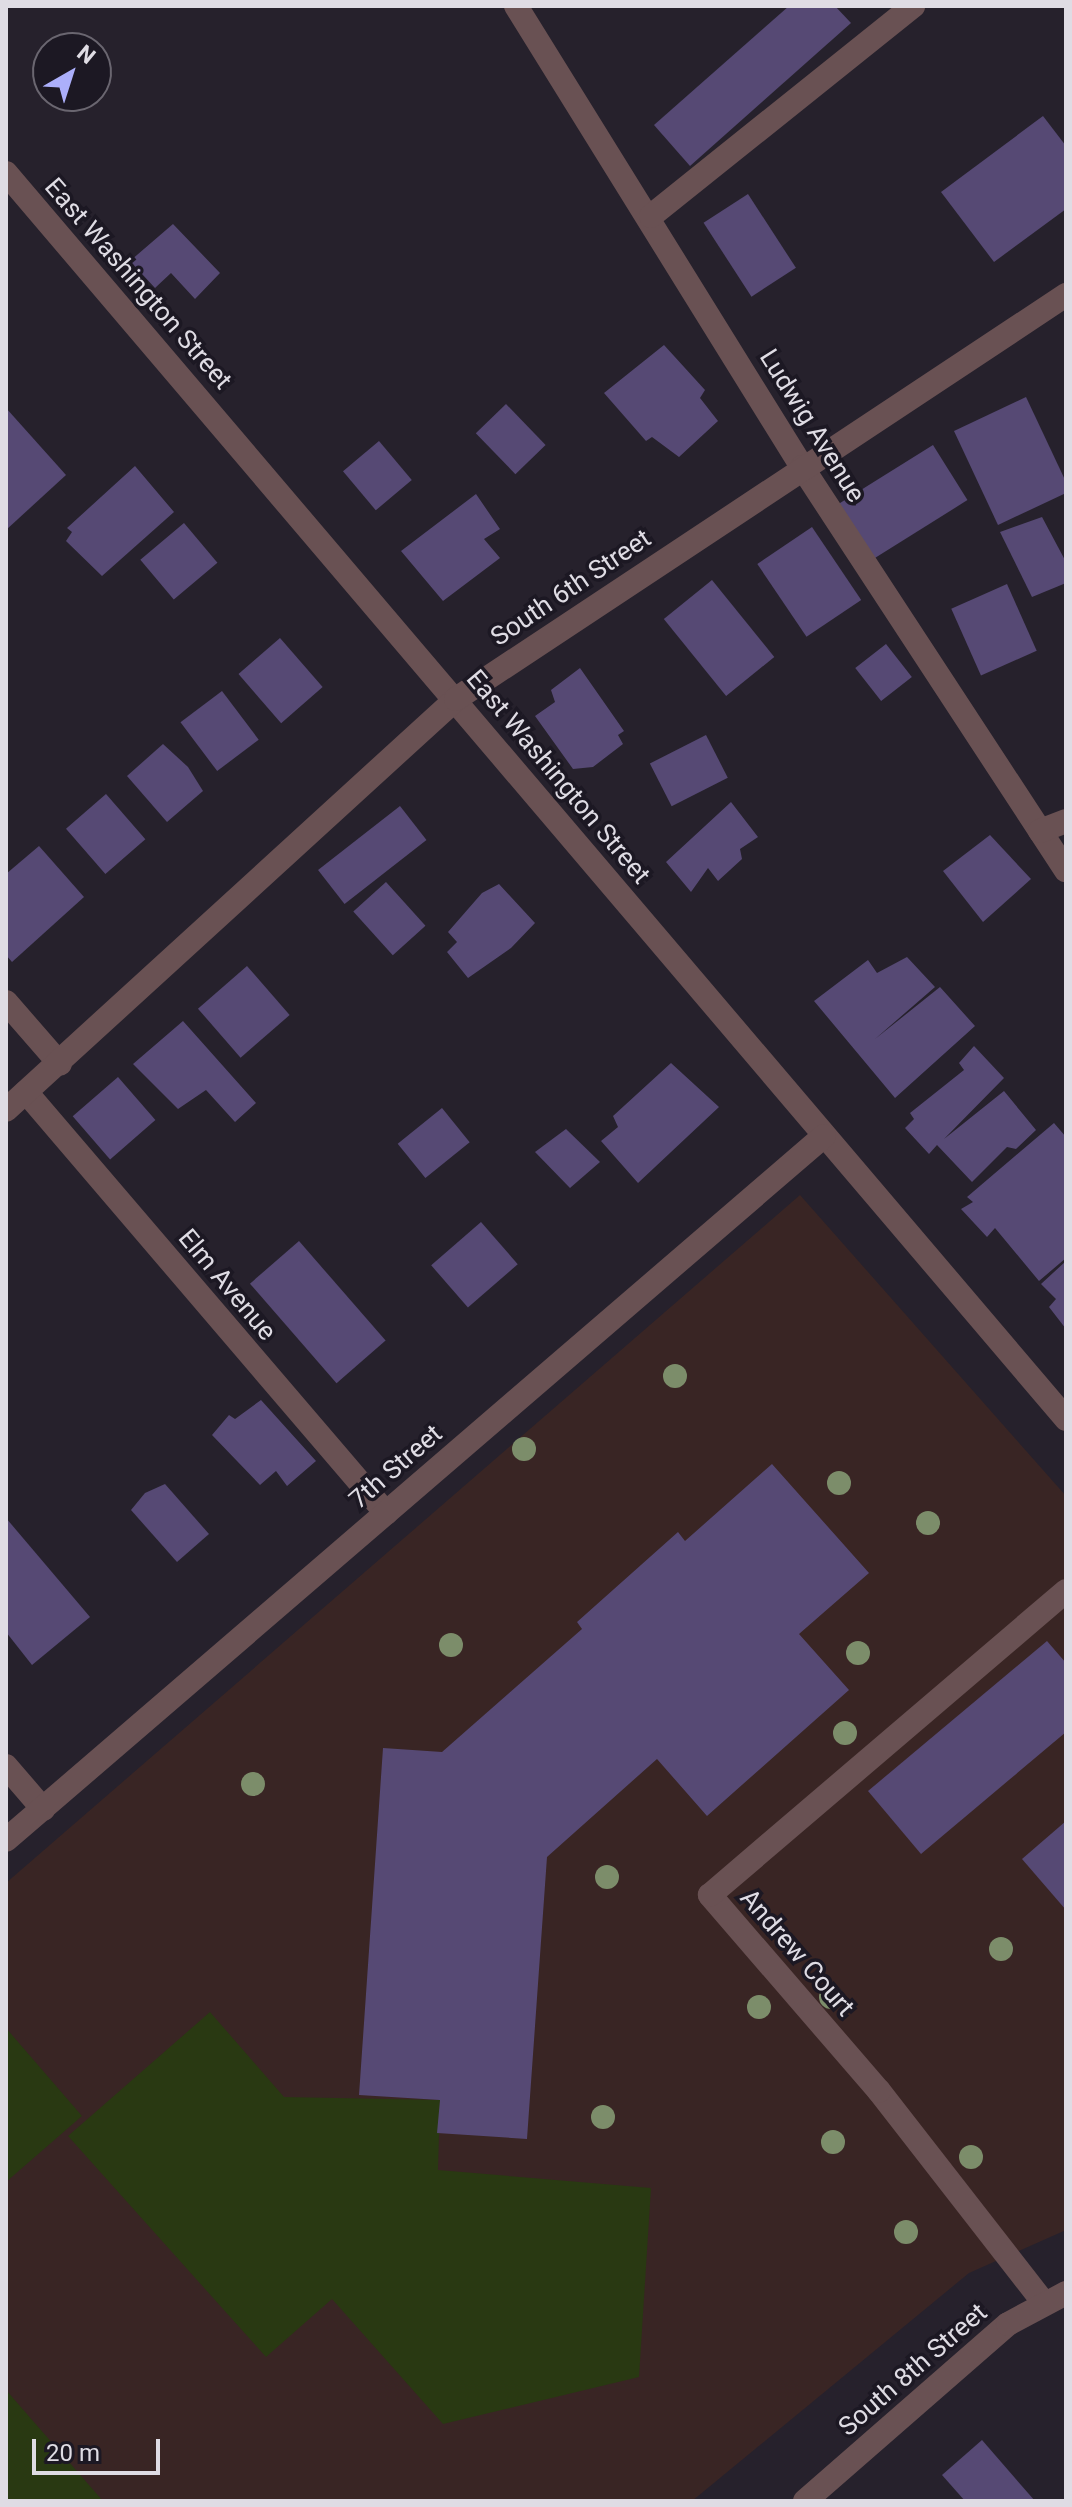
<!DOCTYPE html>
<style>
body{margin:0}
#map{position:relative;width:1072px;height:2507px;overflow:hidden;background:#26212c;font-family:Roboto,sans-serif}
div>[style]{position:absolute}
.education>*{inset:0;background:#392524}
.green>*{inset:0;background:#293912}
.building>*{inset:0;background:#564974;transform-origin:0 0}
.lane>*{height:24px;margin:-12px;padding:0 12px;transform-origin:12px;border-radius:12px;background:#695153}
.street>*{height:24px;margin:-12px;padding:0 12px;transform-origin:12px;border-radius:12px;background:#695153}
.trees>*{width:24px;height:24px;margin:-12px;border-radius:50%;background:#7c8d6a}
span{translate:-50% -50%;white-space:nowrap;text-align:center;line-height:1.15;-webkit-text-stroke:7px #1c1823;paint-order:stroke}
.street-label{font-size:26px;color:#dfdce4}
.frame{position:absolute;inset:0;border:8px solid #dfdce4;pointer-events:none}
.north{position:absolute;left:32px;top:32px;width:80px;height:80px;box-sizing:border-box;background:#1c1823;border:2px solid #6a6670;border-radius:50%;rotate:39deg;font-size:22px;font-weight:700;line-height:32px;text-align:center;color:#dfdce4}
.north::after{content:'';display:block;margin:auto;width:28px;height:36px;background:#acaffb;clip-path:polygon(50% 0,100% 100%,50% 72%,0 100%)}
.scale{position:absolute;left:32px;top:2439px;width:128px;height:36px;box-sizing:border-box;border:4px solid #dfdce4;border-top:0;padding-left:10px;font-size:24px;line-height:28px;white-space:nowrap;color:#dfdce4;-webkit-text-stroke:6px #1c1823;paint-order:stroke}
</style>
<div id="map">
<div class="education">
<i style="clip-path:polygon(800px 1195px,1066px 1496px,1066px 2230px,969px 2273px,692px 2501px,6px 2501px,6px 1883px)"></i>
</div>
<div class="green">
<i style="clip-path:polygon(210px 2012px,284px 2097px,440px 2100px,438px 2170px,651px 2188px,639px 2377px,443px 2424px,332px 2299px,266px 2357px,68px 2136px)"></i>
<i style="clip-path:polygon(6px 2028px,82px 2116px,6px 2182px)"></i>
<i style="clip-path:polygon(6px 2390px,103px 2501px,6px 2501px)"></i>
</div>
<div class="building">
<i style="clip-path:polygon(789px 6px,835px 6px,851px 23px,690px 166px,654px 125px)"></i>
<i style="clip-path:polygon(1043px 116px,1066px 146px,1066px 209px,994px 262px,941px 192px)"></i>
<i style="left:748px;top:194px;width:88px;height:53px;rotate:57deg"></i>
<i style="clip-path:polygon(173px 224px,220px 273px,195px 299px,171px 273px,155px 288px,130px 261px)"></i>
<i style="clip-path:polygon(664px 345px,705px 390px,700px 398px,718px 421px,679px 457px,652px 437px,646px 441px,604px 393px)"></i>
<i style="clip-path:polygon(1026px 397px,1066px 482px,1066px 493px,998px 525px,954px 431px)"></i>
<i style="left:506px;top:404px;width:57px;height:42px;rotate:46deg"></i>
<i style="clip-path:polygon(6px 408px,66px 475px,6px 530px)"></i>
<i style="left:379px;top:441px;width:51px;height:47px;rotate:50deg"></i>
<i style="left:933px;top:445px;width:65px;height:111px;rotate:58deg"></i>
<i style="clip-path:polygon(135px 466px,174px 512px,102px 576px,66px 541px,72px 532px,67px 528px)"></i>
<i style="clip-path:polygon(476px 494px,500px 529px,484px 539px,500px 558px,443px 601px,401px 551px)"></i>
<i style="clip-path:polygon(1042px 517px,1066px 562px,1066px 583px,1032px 597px,1000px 532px)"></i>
<i style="left:184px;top:523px;width:52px;height:57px;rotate:50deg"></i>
<i style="left:812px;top:527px;width:88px;height:66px;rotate:56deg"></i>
<i style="left:712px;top:580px;width:99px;height:62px;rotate:51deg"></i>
<i style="left:1007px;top:584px;width:73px;height:61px;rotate:66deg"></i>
<i style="left:280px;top:638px;width:65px;height:55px;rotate:49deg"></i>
<i style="left:886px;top:644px;width:42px;height:39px;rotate:52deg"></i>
<i style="clip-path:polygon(580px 668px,624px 731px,618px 735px,623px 744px,593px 767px,573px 769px,535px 716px,555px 702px,551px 690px)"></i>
<i style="left:222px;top:691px;width:61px;height:52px;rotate:53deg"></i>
<i style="left:706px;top:735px;width:48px;height:63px;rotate:63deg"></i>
<i style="clip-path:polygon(163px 744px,188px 767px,203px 791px,167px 822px,127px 776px)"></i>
<i style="left:106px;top:794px;width:60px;height:53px;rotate:49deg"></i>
<i style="clip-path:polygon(731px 802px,758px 837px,740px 849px,742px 859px,718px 881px,708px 868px,691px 892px,666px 862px)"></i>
<i style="left:400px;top:806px;width:43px;height:104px;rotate:52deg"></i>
<i style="clip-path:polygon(990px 835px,1031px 879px,983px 922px,943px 871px)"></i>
<i style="clip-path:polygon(39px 846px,84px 897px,12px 962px,6px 955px,6px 874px)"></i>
<i style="left:386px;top:882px;width:59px;height:44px;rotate:48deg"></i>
<i style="clip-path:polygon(499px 884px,535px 923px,511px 948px,468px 978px,447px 952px,457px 942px,448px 932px,482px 893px)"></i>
<i style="clip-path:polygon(907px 957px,935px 987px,875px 1039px,940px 987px,975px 1026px,895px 1098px,814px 1001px,868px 960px,877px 973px)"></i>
<i style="left:247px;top:966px;width:65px;height:65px;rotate:49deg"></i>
<i style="clip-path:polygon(183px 1021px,256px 1103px,235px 1122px,206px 1090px,178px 1109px,133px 1064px)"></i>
<i style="clip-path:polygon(974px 1046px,1004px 1078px,944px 1139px,1004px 1091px,1036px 1130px,1016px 1149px,1007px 1147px,972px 1182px,937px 1145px,929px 1154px,905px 1128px,914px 1119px,910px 1113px,964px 1070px,959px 1063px)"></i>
<i style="clip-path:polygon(671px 1063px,719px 1107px,638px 1183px,601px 1141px,618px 1127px,613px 1116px)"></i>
<i style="left:118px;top:1077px;width:57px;height:60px;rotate:49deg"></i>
<i style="left:442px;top:1108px;width:44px;height:57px;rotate:51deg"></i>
<i style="clip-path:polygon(1054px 1123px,1066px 1137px,1066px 1258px,1039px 1281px,995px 1228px,987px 1237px,961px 1209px,973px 1202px,967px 1197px)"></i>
<i style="clip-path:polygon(566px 1129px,600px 1162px,570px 1188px,535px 1152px)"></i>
<i style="left:481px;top:1222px;width:56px;height:66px;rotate:49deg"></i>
<i style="left:299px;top:1241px;width:132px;height:65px;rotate:49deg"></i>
<i style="clip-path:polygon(1066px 1261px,1066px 1329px,1049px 1307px,1056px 1299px,1041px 1284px)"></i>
<i style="clip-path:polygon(261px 1400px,316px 1461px,287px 1486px,276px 1471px,260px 1485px,212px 1435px,229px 1415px,235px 1419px)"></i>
<i style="clip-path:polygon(772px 1464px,869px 1573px,799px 1634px,849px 1690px,707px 1816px,657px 1759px,547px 1857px,527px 2139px,437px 2133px,440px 2100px,359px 2095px,383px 1748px,442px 1752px,582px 1629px,577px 1622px,678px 1532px,685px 1541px)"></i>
<i style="clip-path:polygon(165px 1484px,209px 1534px,177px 1562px,131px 1510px,145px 1493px)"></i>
<i style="clip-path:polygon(6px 1518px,90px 1617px,32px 1665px,6px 1632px)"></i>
<i style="clip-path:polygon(1047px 1641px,1066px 1663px,1066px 1732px,921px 1854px,868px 1791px)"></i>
<i style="clip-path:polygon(1066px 1821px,1066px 1910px,1022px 1859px)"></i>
<i style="clip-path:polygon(982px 2440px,1035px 2501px,965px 2501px,942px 2475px)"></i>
</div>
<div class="lane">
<i style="left:516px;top:6px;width:543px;rotate:58.18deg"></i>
<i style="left:802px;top:467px;width:482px;rotate:56.8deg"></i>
<i style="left:651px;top:216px;width:336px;rotate:-38.7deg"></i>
<i style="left:1040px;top:831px;width:28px;rotate:-21deg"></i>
<i style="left:6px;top:1002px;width:82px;rotate:48.9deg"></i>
<i style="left:26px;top:1092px;width:554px;rotate:49.47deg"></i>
<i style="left:1044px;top:2303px;width:269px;rotate:-127.9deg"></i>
<i style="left:879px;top:2091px;width:259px;rotate:-130.8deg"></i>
<i style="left:710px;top:1895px;width:468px;rotate:-40.5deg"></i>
</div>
<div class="street">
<i style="left:6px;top:173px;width:1636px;rotate:49.61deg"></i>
<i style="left:6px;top:1110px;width:609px;rotate:-42.41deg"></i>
<i style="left:456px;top:699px;width:732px;rotate:-33.52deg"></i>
<i style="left:6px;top:1766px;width:57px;rotate:49.3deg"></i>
<i style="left:6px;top:1840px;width:1079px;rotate:-40.72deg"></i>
<i style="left:805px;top:2501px;width:269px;rotate:-41.1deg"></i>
<i style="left:1008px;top:2324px;width:66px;rotate:-28.1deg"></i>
</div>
<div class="trees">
<i style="left:675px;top:1376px"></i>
<i style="left:524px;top:1449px"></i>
<i style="left:839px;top:1483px"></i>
<i style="left:928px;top:1523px"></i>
<i style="left:451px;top:1645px"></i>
<i style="left:858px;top:1653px"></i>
<i style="left:845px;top:1733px"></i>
<i style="left:253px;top:1784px"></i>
<i style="left:607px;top:1877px"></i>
<i style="left:1001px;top:1949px"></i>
<i style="left:831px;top:1997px"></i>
<i style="left:759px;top:2007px"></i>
<i style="left:603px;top:2117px"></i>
<i style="left:833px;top:2142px"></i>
<i style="left:971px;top:2157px"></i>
<i style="left:906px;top:2232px"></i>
</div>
<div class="street-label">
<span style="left:138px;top:284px;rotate:49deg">East Washington Street</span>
<span style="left:812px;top:426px;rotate:58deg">Ludwig Avenue</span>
<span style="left:571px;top:588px;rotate:-34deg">South 6th Street</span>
<span style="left:558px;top:777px;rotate:50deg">East Washington Street</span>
<span style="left:227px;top:1285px;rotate:50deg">Elm Avenue</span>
<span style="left:396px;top:1467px;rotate:-41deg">7th Street</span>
<span style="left:797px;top:1953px;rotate:49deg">Andrew Court</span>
<span style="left:913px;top:2370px;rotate:-41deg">South 8th Street</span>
</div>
<div class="frame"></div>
<div class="north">N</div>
<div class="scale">20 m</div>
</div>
